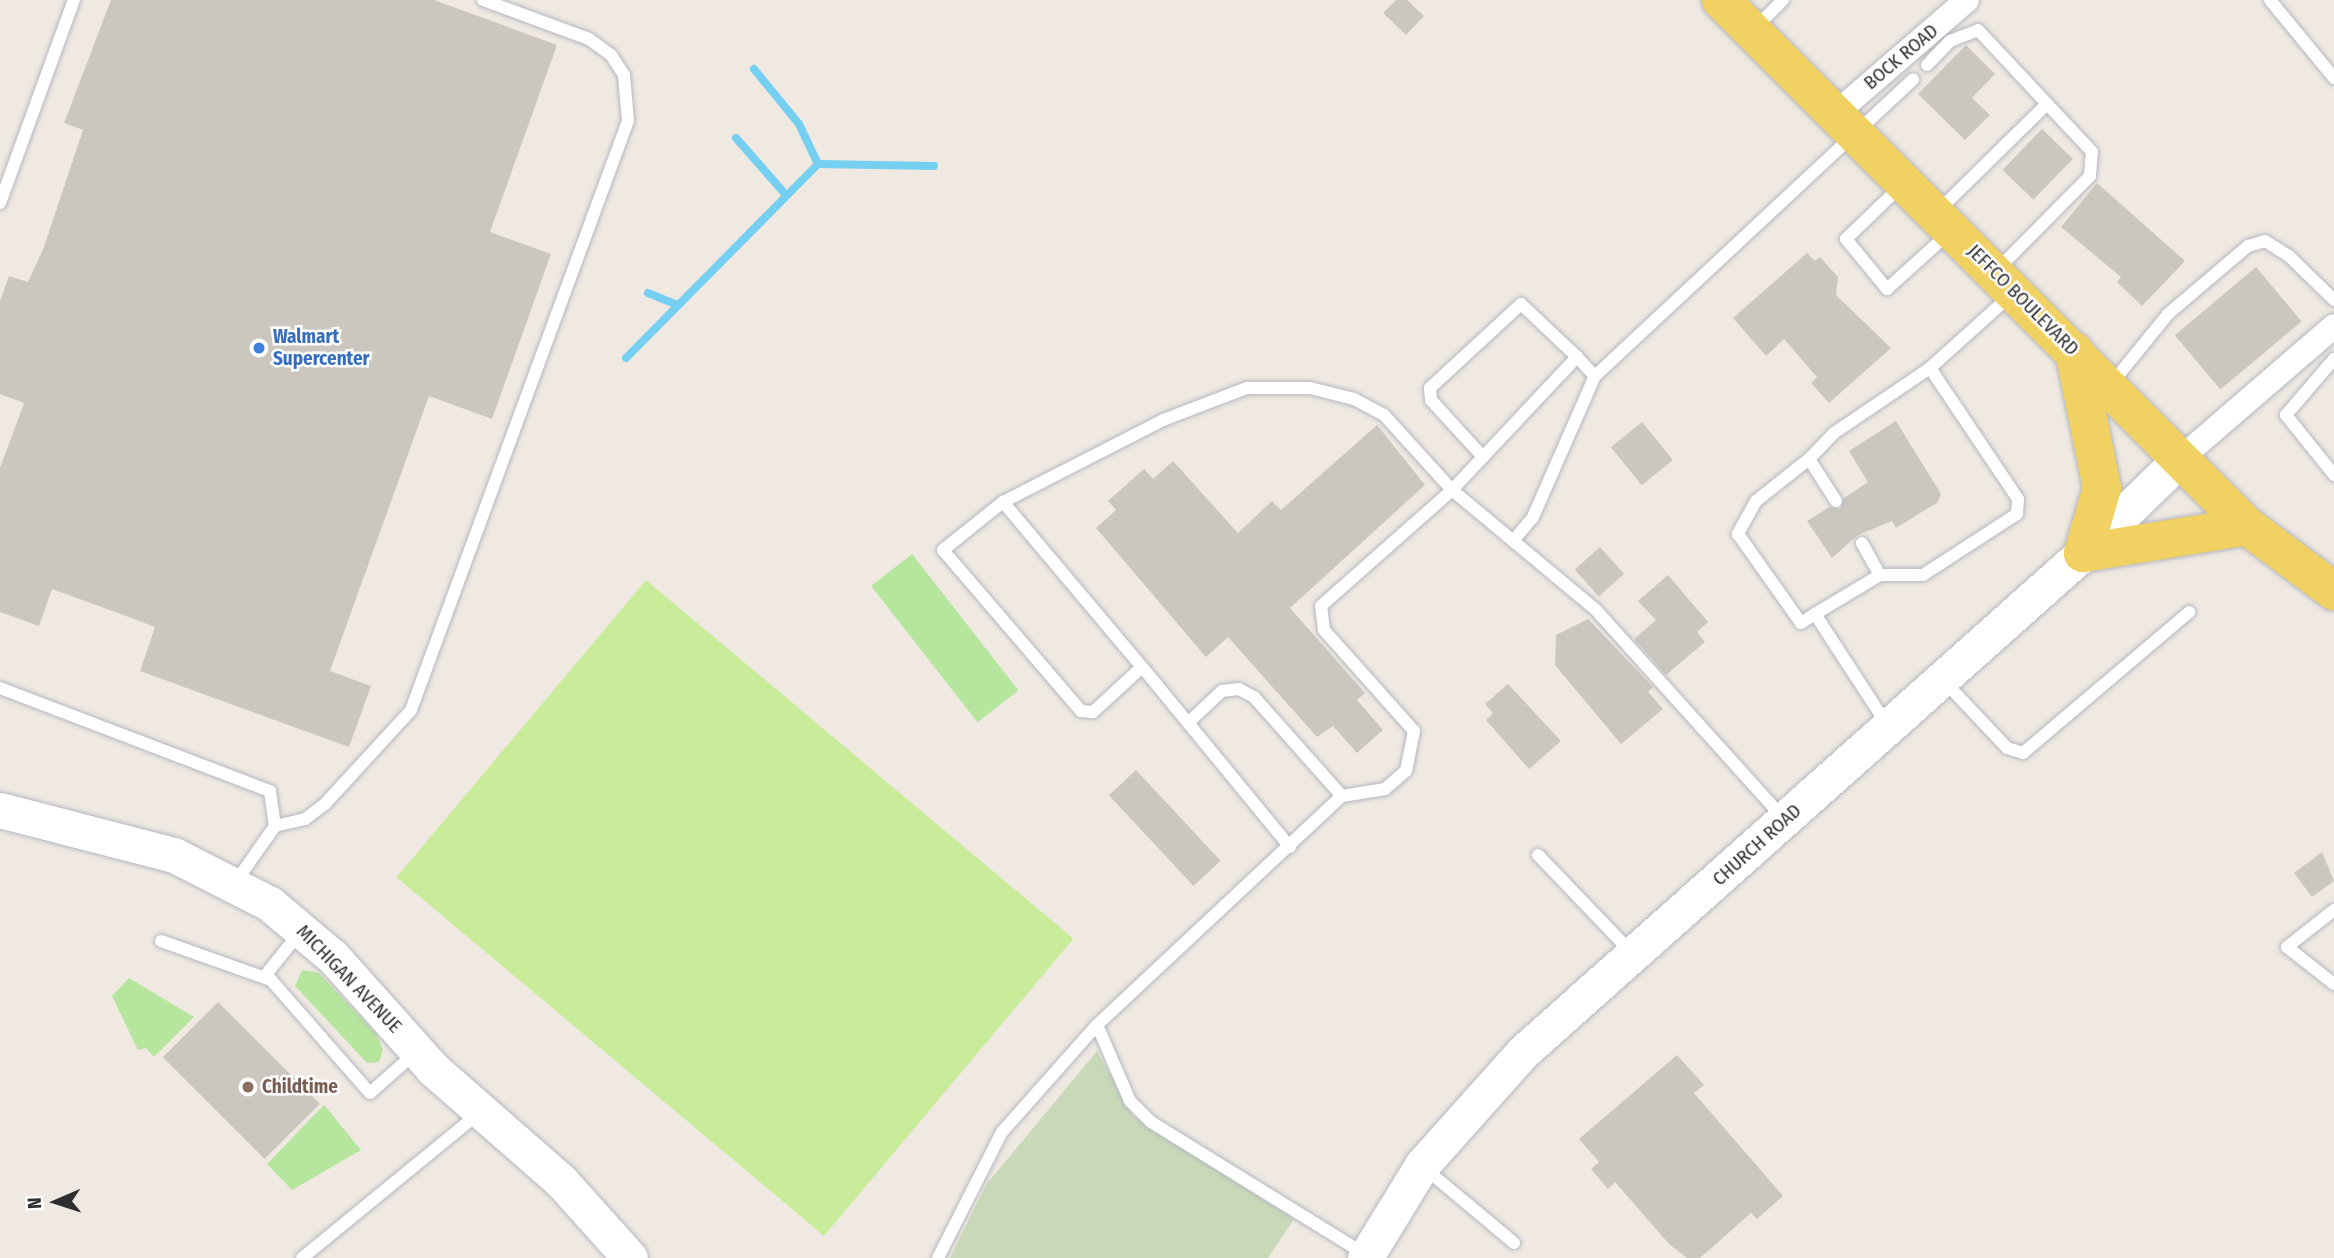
<!DOCTYPE html>
<style>
body{margin:0}
#map{position:relative;width:2334px;height:1258px;overflow:hidden;background:#efe9e1;font-family:"Fira Sans Condensed",sans-serif}
div>[style]{position:absolute}
.green>*{inset:0;background:#b6e59e;transform-origin:0 0}
.cemetery>*{inset:0;background:#c8d9b8}
.pitch>*{inset:0;background:#c9ec9a;transform-origin:0 0}
.stream>*{height:8px;margin:-4px;padding:0 4px;transform-origin:4px;border-radius:4px;background:#75cff0}
.building>*{inset:0;background:#cbc7bf;transform-origin:0 0}
.roads{filter:drop-shadow(0 0 2px #b4b7c1) drop-shadow(0 0 2px #b4b7c1)}
.lane>*{height:12px;margin:-6px;padding:0 6px;transform-origin:6px;border-radius:6px;background:#fff}
.street>*{height:24px;margin:-12px;padding:0 12px;transform-origin:12px;border-radius:12px;background:#fff}
.secondary>*{height:35px;margin:-17.5px;padding:0 17.5px;transform-origin:17.5px;border-radius:17.5px;background:#fff}
.primary>*{height:38px;margin:-19px;padding:0 19px;transform-origin:19px;border-radius:19px;background:#f2d163}
.dots>*{width:19px;height:19px;translate:-50% -50%;box-sizing:border-box;border:4px solid #fff;border-radius:50%}
span{translate:-50% -50%;white-space:nowrap;text-align:center;line-height:1.15;-webkit-text-stroke:5px #fff;paint-order:stroke}
.street-label{font-size:19px;color:#2e2e2e}
.shop-label{font-size:19px;color:#366cbe;font-weight:700}
.left{translate:0 -50%;text-align:left}
.education-label{font-size:19px;color:#785e54;font-weight:700}
.north{position:absolute;left:21px;top:1167px;width:70px;height:70px;-webkit-text-stroke:5px #fff;paint-order:stroke;rotate:267deg;font-size:19px;font-weight:700;line-height:28px;text-align:center;color:#2e2e2e}
.north::after{content:'';display:block;margin:auto;width:24px;height:32px;background:#2e2e2e;clip-path:polygon(50% 0,100% 100%,50% 72%,0 100%)}
</style>
<div id="map">
<div class="green">
<i style="left:912px;top:554px;width:173px;height:52px;rotate:52deg"></i>
<i style="clip-path:polygon(302px 970px,319px 973px,376px 1033px,383px 1050px,379px 1062px,367px 1063px,295px 986px)"></i>
<i style="clip-path:polygon(129px 978px,194px 1017px,154px 1057px,146px 1048px,138px 1050px,112px 996px)"></i>
<i style="clip-path:polygon(324px 1105px,361px 1150px,292px 1190px,267px 1164px)"></i>
</div>
<div class="cemetery">
<i style="clip-path:polygon(1097px 1051px,1133px 1116px,1294px 1219px,1268px 1258px,950px 1258px,986px 1185px)"></i>
</div>
<div class="pitch">
<i style="left:646px;top:580px;width:558px;height:388px;rotate:40deg"></i>
</div>
<div class="stream">
<i style="left:754px;top:69px;width:71px;rotate:50.7deg"></i>
<i style="left:799px;top:124px;width:44px;rotate:64.6deg"></i>
<i style="left:736px;top:138px;width:76px;rotate:48.7deg"></i>
<i style="left:648px;top:293px;width:31px;rotate:22deg"></i>
<i style="left:626px;top:358px;width:273px;rotate:-45.3deg"></i>
<i style="left:818px;top:164px;width:116px;rotate:1deg"></i>
</div>
<div class="building">
<i style="clip-path:polygon(111px 0,434px 0,557px 45px,490px 232px,551px 254px,492px 419px,429px 396px,330px 671px,371px 686px,349px 747px,140px 671px,155px 627px,118px 613px,52px 589px,39px 626px,0 612px,0 468px,24px 403px,0 394px,0 301px,9px 276px,28px 282px,44px 247px,83px 130px,64px 123px)"></i>
<i style="clip-path:polygon(1396px 0,1407px 0,1424px 16px,1406px 35px,1383px 13px)"></i>
<i style="clip-path:polygon(1966px 45px,1995px 74px,1972px 98px,1990px 115px,1965px 140px,1918px 94px)"></i>
<i style="left:2042px;top:129px;width:43px;height:57px;rotate:44deg"></i>
<i style="clip-path:polygon(2097px 183px,2185px 261px,2142px 306px,2117px 282px,2121px 277px,2061px 227px)"></i>
<i style="clip-path:polygon(1807px 253px,1815px 261px,1820px 257px,1838px 277px,1836px 295px,1891px 348px,1829px 403px,1811px 383px,1817px 377px,1784px 339px,1766px 356px,1733px 318px)"></i>
<i style="left:2256px;top:267px;width:71px;height:106px;rotate:50deg"></i>
<i style="clip-path:polygon(1896px 421px,1941px 494px,1938px 502px,1896px 528px,1892px 521px,1858px 535px,1832px 558px,1807px 521px,1829px 507px,1840px 509px,1844px 498px,1868px 482px,1849px 451px)"></i>
<i style="left:1642px;top:422px;width:49px;height:40px;rotate:51deg"></i>
<i style="clip-path:polygon(1377px 425px,1425px 485px,1290px 608px,1365px 693px,1357px 700px,1383px 730px,1357px 753px,1333px 726px,1317px 737px,1228px 637px,1206px 657px,1096px 528px,1116px 510px,1108px 501px,1144px 469px,1153px 479px,1173px 461px,1238px 533px,1272px 501px,1281px 510px)"></i>
<i style="left:1600px;top:547px;width:36px;height:34px;rotate:48deg"></i>
<i style="clip-path:polygon(1668px 575px,1708px 622px,1697px 632px,1705px 642px,1666px 675px,1634px 639px,1656px 620px,1638px 601px)"></i>
<i style="clip-path:polygon(1588px 619px,1653px 687px,1648px 692px,1663px 709px,1621px 744px,1555px 665px,1556px 635px)"></i>
<i style="clip-path:polygon(1508px 684px,1561px 741px,1529px 769px,1486px 720px,1493px 713px,1485px 704px)"></i>
<i style="left:1136px;top:770px;width:124px;height:37px;rotate:47deg"></i>
<i style="clip-path:polygon(2322px 852px,2334px 881px,2312px 897px,2294px 873px)"></i>
<i style="left:218px;top:1002px;width:144px;height:78px;rotate:45deg"></i>
<i style="clip-path:polygon(1677px 1055px,1704px 1085px,1694px 1093px,1783px 1196px,1757px 1219px,1751px 1213px,1700px 1258px,1687px 1258px,1669px 1244px,1615px 1182px,1608px 1189px,1591px 1169px,1599px 1162px,1579px 1139px)"></i>
</div>
<div class="roads">
<div class="lane">
<i style="left:2270px;top:0;width:101px;rotate:50.6deg"></i>
<i style="left:1755px;top:28px;width:40px;rotate:-45deg"></i>
<i style="left:1927px;top:65px;width:33px;rotate:-46deg"></i>
<i style="left:1950px;top:41px;width:30px;rotate:-21deg"></i>
<i style="left:1978px;top:30px;width:167px;rotate:46.9deg"></i>
<i style="left:2092px;top:152px;width:24px;rotate:95deg"></i>
<i style="left:2090px;top:176px;width:132px;rotate:134.7deg"></i>
<i style="left:1902px;top:185px;width:78px;rotate:136deg"></i>
<i style="left:1846px;top:239px;width:65px;rotate:50.6deg"></i>
<i style="left:1887px;top:289px;width:85px;rotate:-42.1deg"></i>
<i style="left:0;top:203px;width:216px;rotate:-70deg"></i>
<i style="left:1937px;top:212px;width:154px;rotate:-44.5deg"></i>
<i style="left:2334px;top:359px;width:74px;rotate:130.6deg"></i>
<i style="left:2286px;top:415px;width:77px;rotate:51.3deg"></i>
<i style="left:2112px;top:383px;width:89px;rotate:-50.9deg"></i>
<i style="left:2168px;top:314px;width:105px;rotate:-40.4deg"></i>
<i style="left:2248px;top:246px;width:18px;rotate:-16deg"></i>
<i style="left:2265px;top:241px;width:28px;rotate:32deg"></i>
<i style="left:2289px;top:256px;width:63px;rotate:44.4deg"></i>
<i style="left:1483px;top:457px;width:77px;rotate:-132.4deg"></i>
<i style="left:1431px;top:400px;width:12px;rotate:-95deg"></i>
<i style="left:1430px;top:388px;width:124px;rotate:-42.7deg"></i>
<i style="left:1521px;top:304px;width:77px;rotate:43.4deg"></i>
<i style="left:1809px;top:459px;width:68px;rotate:141.6deg"></i>
<i style="left:1756px;top:501px;width:38px;rotate:119deg"></i>
<i style="left:1738px;top:534px;width:109px;rotate:54.7deg"></i>
<i style="left:1801px;top:623px;width:17px;rotate:-33deg"></i>
<i style="left:1836px;top:501px;width:50px;rotate:-122.7deg"></i>
<i style="left:1809px;top:459px;width:36px;rotate:-46deg"></i>
<i style="left:1834px;top:433px;width:116px;rotate:-34.1deg"></i>
<i style="left:1930px;top:368px;width:109px;rotate:-42deg"></i>
<i style="left:1003px;top:502px;width:216px;rotate:49.9deg"></i>
<i style="left:1513px;top:541px;width:31px;rotate:-50deg"></i>
<i style="left:1533px;top:517px;width:154px;rotate:-66.3deg"></i>
<i style="left:1595px;top:376px;width:435px;rotate:-43deg"></i>
<i style="left:1862px;top:543px;width:37px;rotate:61deg"></i>
<i style="left:1943px;top:680px;width:93px;rotate:46.7deg"></i>
<i style="left:2007px;top:748px;width:17px;rotate:17deg"></i>
<i style="left:2023px;top:753px;width:218px;rotate:-40.3deg"></i>
<i style="left:0;top:688px;width:289px;rotate:20.9deg"></i>
<i style="left:270px;top:791px;width:35px;rotate:82deg"></i>
<i style="left:275px;top:826px;width:70px;rotate:125.1deg"></i>
<i style="left:1190px;top:721px;width:44px;rotate:-43.2deg"></i>
<i style="left:1222px;top:691px;width:17px;rotate:-7deg"></i>
<i style="left:1239px;top:689px;width:17px;rotate:28deg"></i>
<i style="left:1254px;top:697px;width:132px;rotate:48.4deg"></i>
<i style="left:1886px;top:723px;width:130px;rotate:-123.1deg"></i>
<i style="left:1815px;top:614px;width:76px;rotate:-31deg"></i>
<i style="left:1880px;top:575px;width:43px"></i>
<i style="left:1923px;top:575px;width:112px;rotate:-33deg"></i>
<i style="left:2017px;top:514px;width:15px;rotate:-86deg"></i>
<i style="left:2018px;top:499px;width:158px;rotate:-123.9deg"></i>
<i style="left:275px;top:826px;width:31px;rotate:-13deg"></i>
<i style="left:305px;top:819px;width:25px;rotate:-37deg"></i>
<i style="left:325px;top:804px;width:127px;rotate:-47.5deg"></i>
<i style="left:411px;top:710px;width:628px;rotate:-69.78deg"></i>
<i style="left:628px;top:121px;width:46px;rotate:-95deg"></i>
<i style="left:624px;top:75px;width:24px;rotate:-123deg"></i>
<i style="left:611px;top:55px;width:27px;rotate:-144deg"></i>
<i style="left:589px;top:39px;width:113px;rotate:-159.8deg"></i>
<i style="left:1290px;top:847px;width:233px;rotate:-129.4deg"></i>
<i style="left:1142px;top:667px;width:67px;rotate:137.4deg"></i>
<i style="left:1093px;top:712px;width:12px;rotate:-175deg"></i>
<i style="left:1081px;top:711px;width:212px;rotate:-130.6deg"></i>
<i style="left:943px;top:550px;width:77px;rotate:-38.7deg"></i>
<i style="left:1003px;top:502px;width:180px;rotate:-27.1deg"></i>
<i style="left:1163px;top:420px;width:90px;rotate:-20.9deg"></i>
<i style="left:1247px;top:388px;width:63px"></i>
<i style="left:1310px;top:388px;width:45px;rotate:14deg"></i>
<i style="left:1354px;top:399px;width:34px;rotate:28deg"></i>
<i style="left:1384px;top:415px;width:101px;rotate:47.8deg"></i>
<i style="left:1452px;top:490px;width:186px;rotate:39.8deg"></i>
<i style="left:1595px;top:609px;width:280px;rotate:48deg"></i>
<i style="left:1538px;top:855px;width:136px;rotate:46.2deg"></i>
<i style="left:2334px;top:910px;width:60px;rotate:141.8deg"></i>
<i style="left:2287px;top:947px;width:60px;rotate:38.2deg"></i>
<i style="left:161px;top:941px;width:117px;rotate:19.5deg"></i>
<i style="left:271px;top:980px;width:150px;rotate:48.8deg"></i>
<i style="left:370px;top:1093px;width:60px;rotate:-41.6deg"></i>
<i style="left:264px;top:977px;width:58px;rotate:-51.3deg"></i>
<i style="left:1097px;top:1025px;width:83px;rotate:66.5deg"></i>
<i style="left:1130px;top:1101px;width:30px;rotate:45deg"></i>
<i style="left:1151px;top:1122px;width:253px;rotate:31.7deg"></i>
<i style="left:1422px;top:1166px;width:120px;rotate:39.9deg"></i>
<i style="left:302px;top:1258px;width:229px;rotate:-39.3deg"></i>
<i style="left:938px;top:1258px;width:141px;rotate:-63.1deg"></i>
<i style="left:1002px;top:1132px;width:143px;rotate:-48.4deg"></i>
<i style="left:1097px;top:1025px;width:335px;rotate:-43.1deg"></i>
<i style="left:1342px;top:796px;width:44px;rotate:-9.2deg"></i>
<i style="left:1385px;top:789px;width:28px;rotate:-41deg"></i>
<i style="left:1406px;top:771px;width:41px;rotate:-78.7deg"></i>
<i style="left:1414px;top:731px;width:135px;rotate:-131.7deg"></i>
<i style="left:1324px;top:630px;width:24px;rotate:-97deg"></i>
<i style="left:1321px;top:606px;width:175px;rotate:-41.5deg"></i>
<i style="left:1452px;top:490px;width:183px;rotate:-46.8deg"></i>
<i style="left:1577px;top:357px;width:26px;rotate:47deg"></i>
</div>
<div class="street">
<i style="left:1835px;top:114px;width:174px;rotate:-40.8deg"></i>
<i style="left:2180px;top:459px;width:203px;rotate:-40.8deg"></i>
</div>
<div class="secondary">
<i style="left:0;top:810px;width:180px;rotate:14.5deg"></i>
<i style="left:174px;top:855px;width:108px;rotate:27deg"></i>
<i style="left:270px;top:904px;width:82px;rotate:40.1deg"></i>
<i style="left:333px;top:957px;width:150px;rotate:48.2deg"></i>
<i style="left:433px;top:1069px;width:170px;rotate:41.2deg"></i>
<i style="left:561px;top:1181px;width:103px;rotate:48.1deg"></i>
<i style="left:1365px;top:1258px;width:109px;rotate:-58.5deg"></i>
<i style="left:1422px;top:1165px;width:152px;rotate:-48.2deg"></i>
<i style="left:1523px;top:1052px;width:750px;rotate:-41.7deg"></i>
<i style="left:2083px;top:553px;width:135px;rotate:-44.1deg"></i>
</div>
<div class="primary">
<i style="left:1721px;top:0;width:744px;rotate:45deg"></i>
<i style="left:2247px;top:526px;width:109px;rotate:36.8deg"></i>
<i style="left:2074px;top:351px;width:140px;rotate:78.4deg"></i>
<i style="left:2102px;top:488px;width:68px;rotate:106.3deg"></i>
<i style="left:2083px;top:553px;width:166px;rotate:-9.3deg"></i>
</div>
</div>
<div class="dots">
<i style="left:259px;top:348px;background:#3f7fe0"></i>
<i style="left:248px;top:1087px;background:#8d6e63"></i>
</div>
<div class="street-label">
<span style="left:1901px;top:57px;rotate:-40deg">BOCK ROAD</span>
<span style="left:2023px;top:300px;rotate:45deg">JEFFCO BOULEVARD</span>
<span style="left:1757px;top:845px;rotate:-42deg">CHURCH ROAD</span>
<span style="left:349px;top:979px;rotate:46deg">MICHIGAN AVENUE</span>
</div>
<div class="shop-label">
<span class="left" style="left:273px;top:348px">Walmart<br>Supercenter</span>
</div>
<div class="education-label">
<span class="left" style="left:262px;top:1087px">Childtime</span>
</div>
<div class="north">N</div>
</div>
